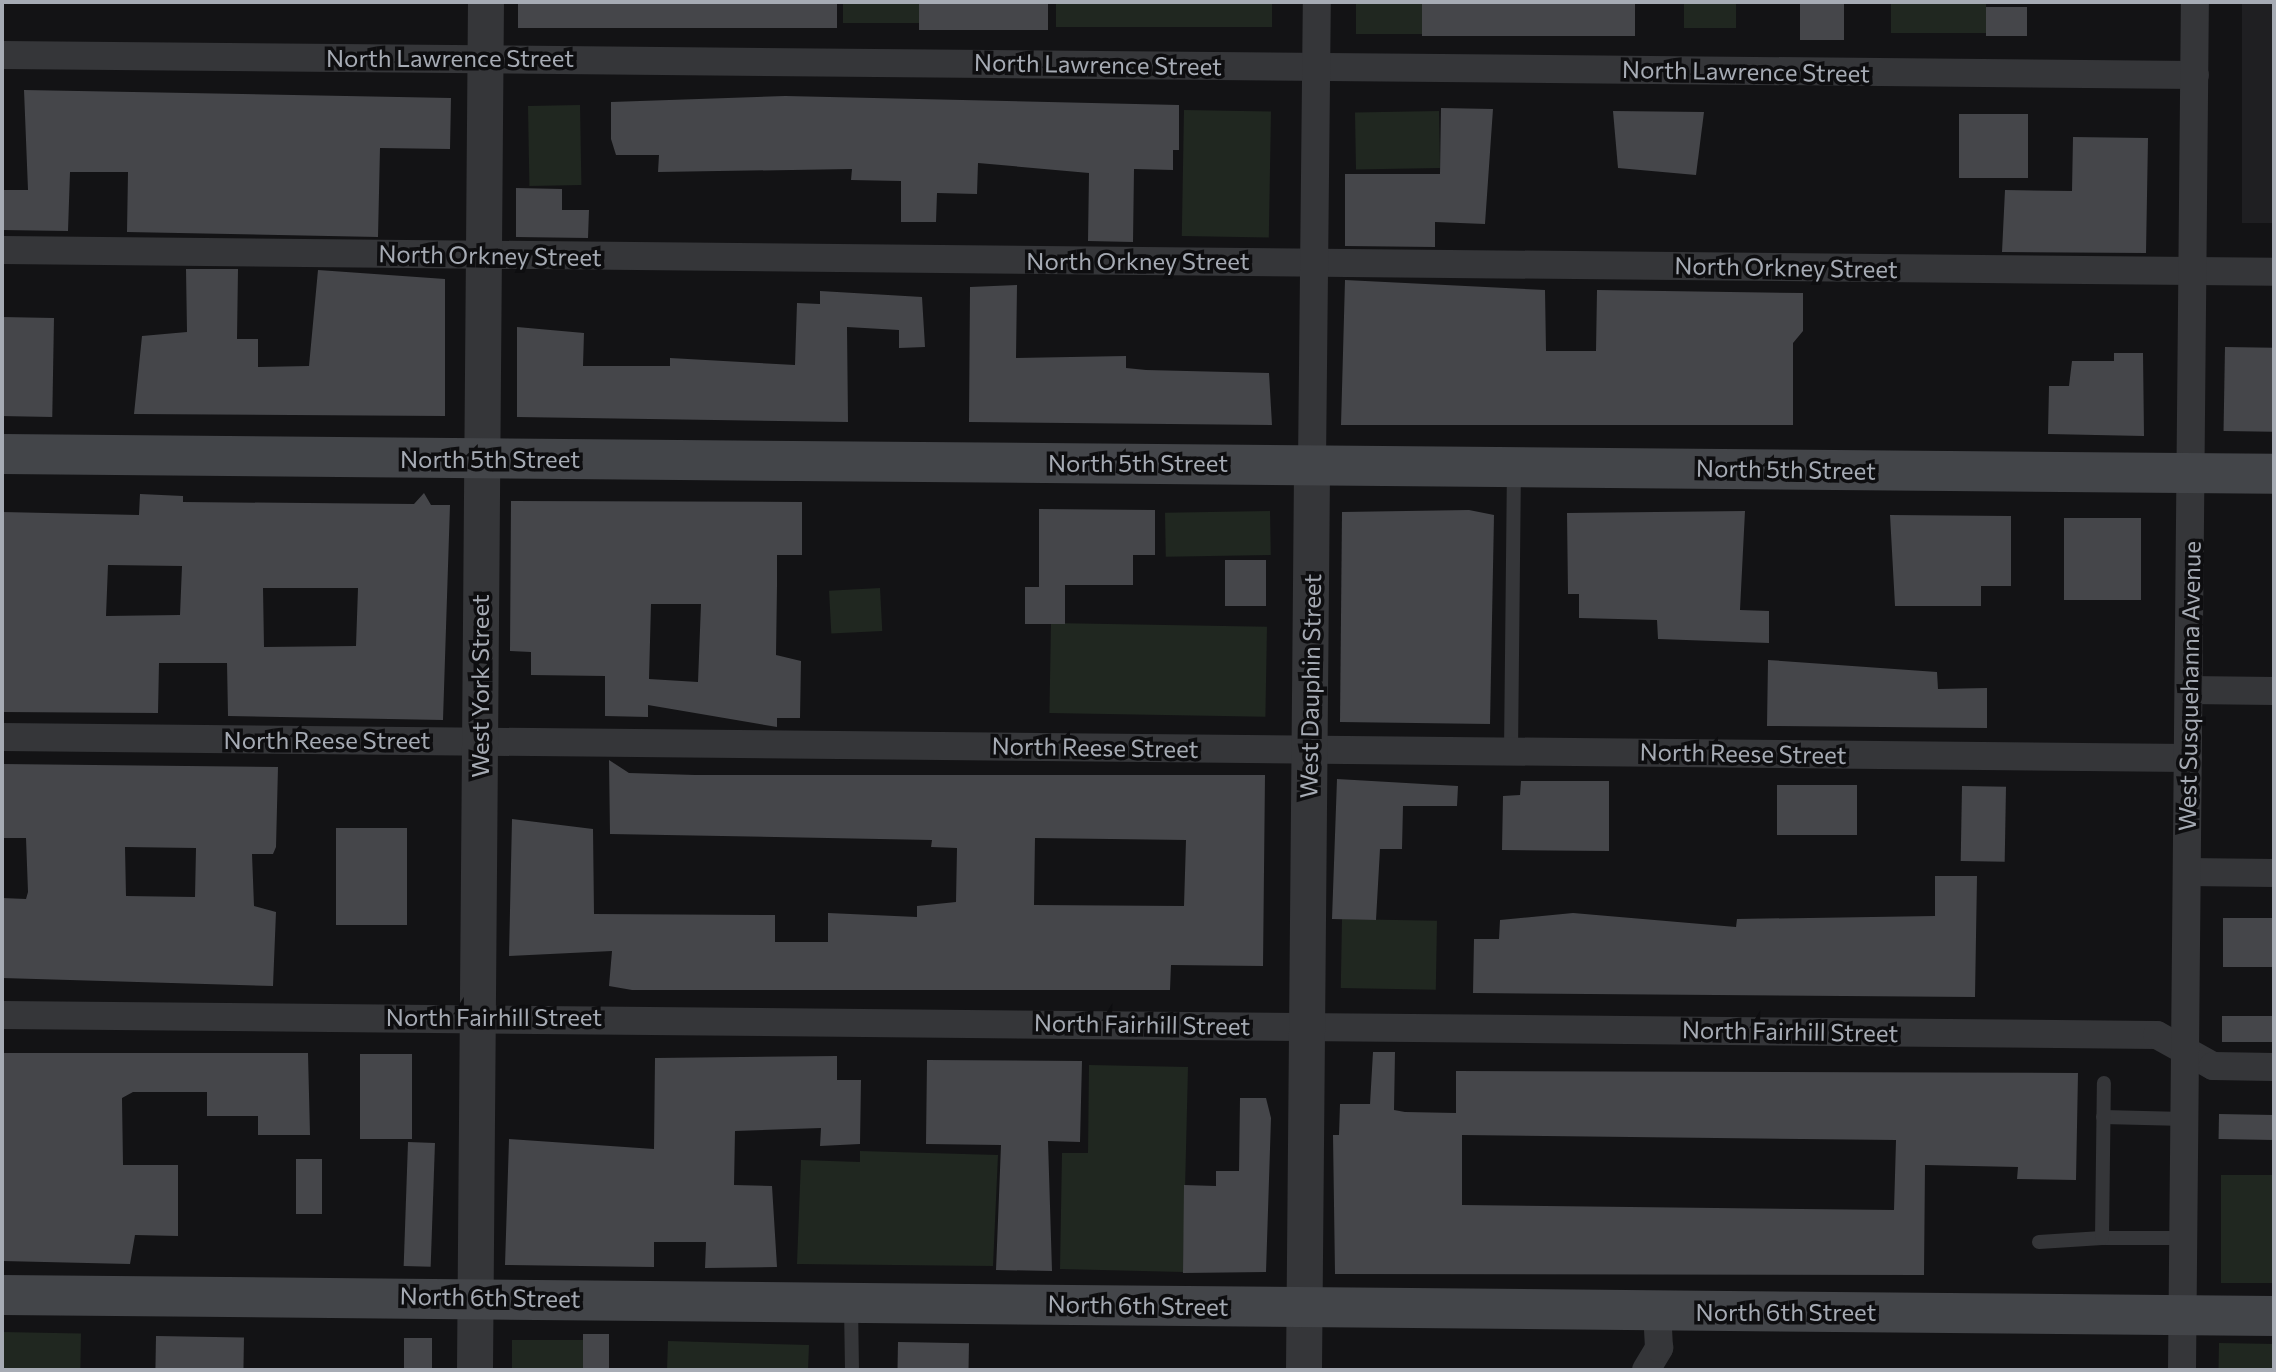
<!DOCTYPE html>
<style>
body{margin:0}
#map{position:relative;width:2276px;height:1372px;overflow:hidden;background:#131315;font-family:Commissioner,sans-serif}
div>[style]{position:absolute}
.built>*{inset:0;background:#1f1f22;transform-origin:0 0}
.green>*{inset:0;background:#202720;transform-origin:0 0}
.building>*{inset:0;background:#45464a;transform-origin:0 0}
.service>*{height:14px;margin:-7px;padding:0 7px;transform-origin:7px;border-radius:7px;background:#353639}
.minor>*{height:28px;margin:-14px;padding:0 14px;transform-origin:14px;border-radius:14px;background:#353639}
.tertiary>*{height:36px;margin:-18px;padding:0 18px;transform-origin:18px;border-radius:18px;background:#353639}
.secondary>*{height:40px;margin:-20px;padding:0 20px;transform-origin:20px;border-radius:20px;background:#434549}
span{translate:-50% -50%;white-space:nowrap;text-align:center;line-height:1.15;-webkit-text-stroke:7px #0e0e10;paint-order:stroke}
.street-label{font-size:24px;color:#a6abb4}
.frame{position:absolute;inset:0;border:4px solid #a6abb4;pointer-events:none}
</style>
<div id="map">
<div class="built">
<i style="left:2242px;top:2px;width:32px;height:221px"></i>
</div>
<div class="green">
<i style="left:843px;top:2px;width:76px;height:21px"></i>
<i style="left:1056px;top:2px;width:216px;height:25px"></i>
<i style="left:1356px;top:2px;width:68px;height:32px"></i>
<i style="left:1684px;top:2px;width:52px;height:26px"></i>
<i style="left:1891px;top:2px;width:95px;height:31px"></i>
<i style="left:580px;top:105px;width:80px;height:52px;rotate:89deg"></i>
<i style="left:1184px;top:110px;width:87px;height:126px;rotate:1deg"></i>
<i style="left:1439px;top:111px;width:57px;height:84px;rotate:89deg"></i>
<i style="left:1270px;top:511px;width:44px;height:105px;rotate:89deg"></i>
<i style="left:880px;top:588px;width:43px;height:51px;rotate:87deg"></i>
<i style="left:1051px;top:623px;width:216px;height:90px;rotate:1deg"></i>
<i style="left:1342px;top:919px;width:95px;height:69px;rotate:1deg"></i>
<i style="clip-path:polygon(1089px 1065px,1188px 1067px,1183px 1272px,1060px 1269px,1062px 1153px,1088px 1153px)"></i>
<i style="clip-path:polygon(860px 1151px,998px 1155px,993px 1266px,797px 1264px,801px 1160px,860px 1162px)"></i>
<i style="left:2274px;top:1175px;width:108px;height:53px;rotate:90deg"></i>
<i style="left:2px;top:1332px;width:79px;height:38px;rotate:1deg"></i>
<i style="left:588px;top:1340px;width:30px;height:76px;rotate:90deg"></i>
<i style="clip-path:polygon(668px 1341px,809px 1345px,808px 1370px,667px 1370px)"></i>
<i style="left:2219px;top:1343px;width:55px;height:27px;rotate:1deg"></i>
</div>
<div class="building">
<i style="left:518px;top:2px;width:319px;height:26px"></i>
<i style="left:919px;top:2px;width:129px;height:28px"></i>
<i style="left:1422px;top:2px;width:213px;height:34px"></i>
<i style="left:1800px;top:2px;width:44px;height:38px"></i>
<i style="left:1986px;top:7px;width:41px;height:29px"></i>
<i style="clip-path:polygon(24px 90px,451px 98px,450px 149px,380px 148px,378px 237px,127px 232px,128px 172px,70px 172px,68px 231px,2px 230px,2px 190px,28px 190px)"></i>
<i style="clip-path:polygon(785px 96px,1179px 105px,1179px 150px,1173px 150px,1173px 170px,1134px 169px,1133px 242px,1088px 241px,1089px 173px,978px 163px,977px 194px,937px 193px,936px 222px,901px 222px,901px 181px,851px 180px,852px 169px,658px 172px,659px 155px,616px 155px,611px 139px,611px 102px)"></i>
<i style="clip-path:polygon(1441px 108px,1493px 109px,1485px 224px,1435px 222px,1435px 247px,1345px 246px,1345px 174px,1440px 174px)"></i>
<i style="clip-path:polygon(1613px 111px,1704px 112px,1696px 175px,1618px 168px)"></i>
<i style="left:1959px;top:114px;width:69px;height:64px"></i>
<i style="clip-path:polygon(2073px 137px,2148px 138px,2146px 253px,2002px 252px,2005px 190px,2072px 191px)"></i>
<i style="clip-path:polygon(516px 188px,562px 189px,562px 210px,589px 210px,588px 238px,516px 237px)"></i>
<i style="clip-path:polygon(186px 269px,238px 269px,237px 339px,258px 339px,258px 367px,309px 366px,318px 270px,445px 279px,445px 416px,134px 414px,142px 336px,187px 332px)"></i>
<i style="clip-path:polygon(1345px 280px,1545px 290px,1546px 351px,1596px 351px,1597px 290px,1803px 293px,1803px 331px,1793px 343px,1793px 425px,1341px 425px)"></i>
<i style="clip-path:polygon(1017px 285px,1016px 358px,1126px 356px,1126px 368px,1146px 370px,1269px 373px,1272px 425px,969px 422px,970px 287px)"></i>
<i style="clip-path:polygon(820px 291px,922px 297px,925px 347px,899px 348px,899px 330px,847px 327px,848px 422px,517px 417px,517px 327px,584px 333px,583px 366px,670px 366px,670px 358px,795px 365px,797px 303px,820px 304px)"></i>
<i style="left:2px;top:317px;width:52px;height:99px;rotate:1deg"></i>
<i style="left:2225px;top:347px;width:49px;height:84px;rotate:1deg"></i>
<i style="clip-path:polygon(2114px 353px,2143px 353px,2144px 436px,2048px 434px,2049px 386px,2069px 386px,2072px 361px,2114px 361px)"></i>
<i style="clip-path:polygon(evenodd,424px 493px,431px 505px,450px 505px,443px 720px,228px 716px,227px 663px,159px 663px,158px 713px,2px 712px,2px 512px,139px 515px,140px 494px,183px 496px,183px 502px,414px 504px,424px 493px,108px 565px,182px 566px,180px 615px,106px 616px,108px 565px,424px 493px,263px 588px,358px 588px,356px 646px,264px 647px,263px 588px)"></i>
<i style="clip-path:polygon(evenodd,511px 501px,802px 502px,802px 555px,777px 555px,777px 585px,776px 655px,801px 661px,800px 718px,777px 718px,777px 727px,648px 705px,648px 717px,605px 716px,605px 676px,531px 675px,531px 652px,510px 651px,511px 501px,651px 604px,701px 604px,698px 682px,649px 679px,651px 604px)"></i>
<i style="clip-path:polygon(1039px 509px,1155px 510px,1155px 555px,1133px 555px,1133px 585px,1065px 585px,1065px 624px,1025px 624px,1025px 587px,1039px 587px)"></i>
<i style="clip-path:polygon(1469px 510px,1494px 515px,1490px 724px,1340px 722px,1342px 512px)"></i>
<i style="clip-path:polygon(1745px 511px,1740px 610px,1769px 611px,1769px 643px,1658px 639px,1657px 620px,1579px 618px,1579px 594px,1568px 594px,1567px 513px)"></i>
<i style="clip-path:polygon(1890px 515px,2011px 516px,2011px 586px,1981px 586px,1981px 606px,1895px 606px)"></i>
<i style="left:2141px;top:518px;width:82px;height:77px;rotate:90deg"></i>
<i style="left:1225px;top:560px;width:41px;height:46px"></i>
<i style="clip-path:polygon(1768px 660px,1937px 672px,1938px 689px,1987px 688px,1987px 728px,1767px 726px)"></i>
<i style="clip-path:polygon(evenodd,609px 760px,629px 773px,695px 775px,1265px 775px,1263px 966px,1171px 965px,1170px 990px,632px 990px,609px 986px,612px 951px,509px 956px,512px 819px,593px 829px,594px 914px,775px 915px,775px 942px,828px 942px,828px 913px,917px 917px,917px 906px,956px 902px,957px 848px,931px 847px,932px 840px,610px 834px,609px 760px,1035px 838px,1186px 840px,1184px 906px,1034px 905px,1035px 838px)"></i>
<i style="clip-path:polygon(evenodd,2px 764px,278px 767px,276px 847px,273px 854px,252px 854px,254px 906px,276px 912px,273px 986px,2px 978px,2px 898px,26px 899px,28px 892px,26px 838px,2px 838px,2px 764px,125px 847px,196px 848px,195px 897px,126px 896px,125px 847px)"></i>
<i style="clip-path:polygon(1337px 779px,1458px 786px,1457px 806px,1403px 806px,1402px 849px,1380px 849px,1376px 920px,1332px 919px)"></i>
<i style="clip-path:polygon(1521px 781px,1609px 781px,1609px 851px,1502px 850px,1503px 796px,1520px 795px)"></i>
<i style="left:1857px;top:785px;width:50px;height:80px;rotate:90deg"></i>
<i style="left:1962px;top:786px;width:44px;height:75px;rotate:1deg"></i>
<i style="left:407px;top:828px;width:97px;height:71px;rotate:90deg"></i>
<i style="clip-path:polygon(1935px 876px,1977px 876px,1975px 997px,1473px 993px,1474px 939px,1499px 939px,1500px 920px,1573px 913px,1736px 927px,1737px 919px,1935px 916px)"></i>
<i style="left:2223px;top:918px;width:51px;height:49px"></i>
<i style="left:2222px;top:1016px;width:52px;height:26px"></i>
<i style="clip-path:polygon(evenodd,1373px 1052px,1395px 1052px,1394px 1110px,1405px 1112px,1456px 1113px,1456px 1071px,2078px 1073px,2076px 1180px,2017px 1179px,2018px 1167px,1925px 1165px,1924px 1275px,1335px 1274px,1333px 1135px,1339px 1135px,1340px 1104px,1370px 1104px,1373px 1052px,1462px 1135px,1896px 1140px,1894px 1210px,1462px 1205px,1462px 1135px)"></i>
<i style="clip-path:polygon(2px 1053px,308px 1053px,310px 1135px,258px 1135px,258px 1116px,207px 1116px,207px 1092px,133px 1092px,122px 1098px,123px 1165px,178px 1165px,178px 1236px,135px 1235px,130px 1264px,2px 1261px)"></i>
<i style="left:412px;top:1054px;width:85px;height:52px;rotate:90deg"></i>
<i style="clip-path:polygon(837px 1056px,837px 1080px,861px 1080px,860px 1144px,820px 1146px,821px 1128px,735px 1131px,734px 1185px,772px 1186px,777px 1267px,705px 1268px,706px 1242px,654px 1242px,654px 1267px,505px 1265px,509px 1139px,654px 1149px,655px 1058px)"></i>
<i style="clip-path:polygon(927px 1060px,1082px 1061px,1080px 1142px,1048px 1141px,1052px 1271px,996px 1270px,1001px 1145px,926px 1144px)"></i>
<i style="clip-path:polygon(1240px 1098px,1266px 1098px,1271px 1118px,1266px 1272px,1183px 1273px,1184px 1185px,1216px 1186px,1216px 1171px,1239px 1171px)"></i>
<i style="left:2219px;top:1114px;width:55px;height:25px;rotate:1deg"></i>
<i style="left:408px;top:1142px;width:27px;height:124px;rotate:2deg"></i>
<i style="left:296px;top:1159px;width:26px;height:55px"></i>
<i style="left:583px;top:1334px;width:26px;height:36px"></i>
<i style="left:156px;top:1336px;width:88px;height:34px;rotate:1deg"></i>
<i style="left:404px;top:1338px;width:28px;height:32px"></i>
<i style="left:898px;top:1342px;width:71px;height:28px;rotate:1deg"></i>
</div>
<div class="service">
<i style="left:1511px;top:751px;width:280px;rotate:-89.4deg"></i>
<i style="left:2103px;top:1117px;width:82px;rotate:1.4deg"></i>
<i style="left:2102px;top:1238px;width:82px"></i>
<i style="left:2039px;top:1242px;width:63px;rotate:-3.6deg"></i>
<i style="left:2102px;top:1238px;width:155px;rotate:-89.3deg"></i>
<i style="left:851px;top:1306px;width:64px;rotate:89.1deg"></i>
</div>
<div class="minor">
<i style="left:2px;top:55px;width:2193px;rotate:0.52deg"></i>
<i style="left:2px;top:250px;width:2272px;rotate:0.55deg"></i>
<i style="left:1312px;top:463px;width:461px;rotate:-89.4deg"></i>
<i style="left:2189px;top:690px;width:85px;rotate:0.7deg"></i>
<i style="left:2px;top:737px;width:2186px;rotate:0.55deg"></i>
<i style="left:2187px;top:872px;width:87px;rotate:0.7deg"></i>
<i style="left:2px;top:1015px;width:2155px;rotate:0.53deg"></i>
<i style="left:2157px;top:1035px;width:64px;rotate:29deg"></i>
<i style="left:2213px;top:1066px;width:61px;rotate:0.9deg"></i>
<i style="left:1646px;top:1370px;width:26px;rotate:-59deg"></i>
<i style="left:1659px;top:1348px;width:37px;rotate:-93deg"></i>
<i style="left:2182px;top:1370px;width:1368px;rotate:-89.46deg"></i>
</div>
<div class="tertiary">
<i style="left:475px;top:1370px;width:1368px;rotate:-89.54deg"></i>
<i style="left:1304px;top:1370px;width:907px;rotate:-89.49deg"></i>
</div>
<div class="secondary">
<i style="left:2px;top:454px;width:2272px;rotate:0.5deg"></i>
<i style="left:2px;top:1295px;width:2272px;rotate:0.53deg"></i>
</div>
<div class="street-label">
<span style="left:450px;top:58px">North Lawrence Street</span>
<span style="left:1098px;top:64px;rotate:1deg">North Lawrence Street</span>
<span style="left:1746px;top:71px;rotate:1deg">North Lawrence Street</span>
<span style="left:490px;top:255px;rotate:1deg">North Orkney Street</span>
<span style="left:1138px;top:261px">North Orkney Street</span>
<span style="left:1786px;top:267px;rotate:1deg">North Orkney Street</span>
<span style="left:490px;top:459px">North 5th Street</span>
<span style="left:1138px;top:463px">North 5th Street</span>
<span style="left:1786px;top:469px;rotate:1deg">North 5th Street</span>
<span style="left:480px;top:686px;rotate:-90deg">West York Street</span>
<span style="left:1310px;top:686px;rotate:-89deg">West Dauphin Street</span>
<span style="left:2189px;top:686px;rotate:-89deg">West Susquehanna Avenue</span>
<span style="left:327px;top:740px">North Reese Street</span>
<span style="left:1095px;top:747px;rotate:1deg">North Reese Street</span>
<span style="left:1743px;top:753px;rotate:1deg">North Reese Street</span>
<span style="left:494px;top:1017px">North Fairhill Street</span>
<span style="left:1142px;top:1024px;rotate:1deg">North Fairhill Street</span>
<span style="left:1790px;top:1031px;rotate:1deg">North Fairhill Street</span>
<span style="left:490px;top:1297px;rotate:1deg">North 6th Street</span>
<span style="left:1138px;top:1305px;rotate:1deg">North 6th Street</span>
<span style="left:1786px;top:1312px">North 6th Street</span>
</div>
<div class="frame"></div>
</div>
